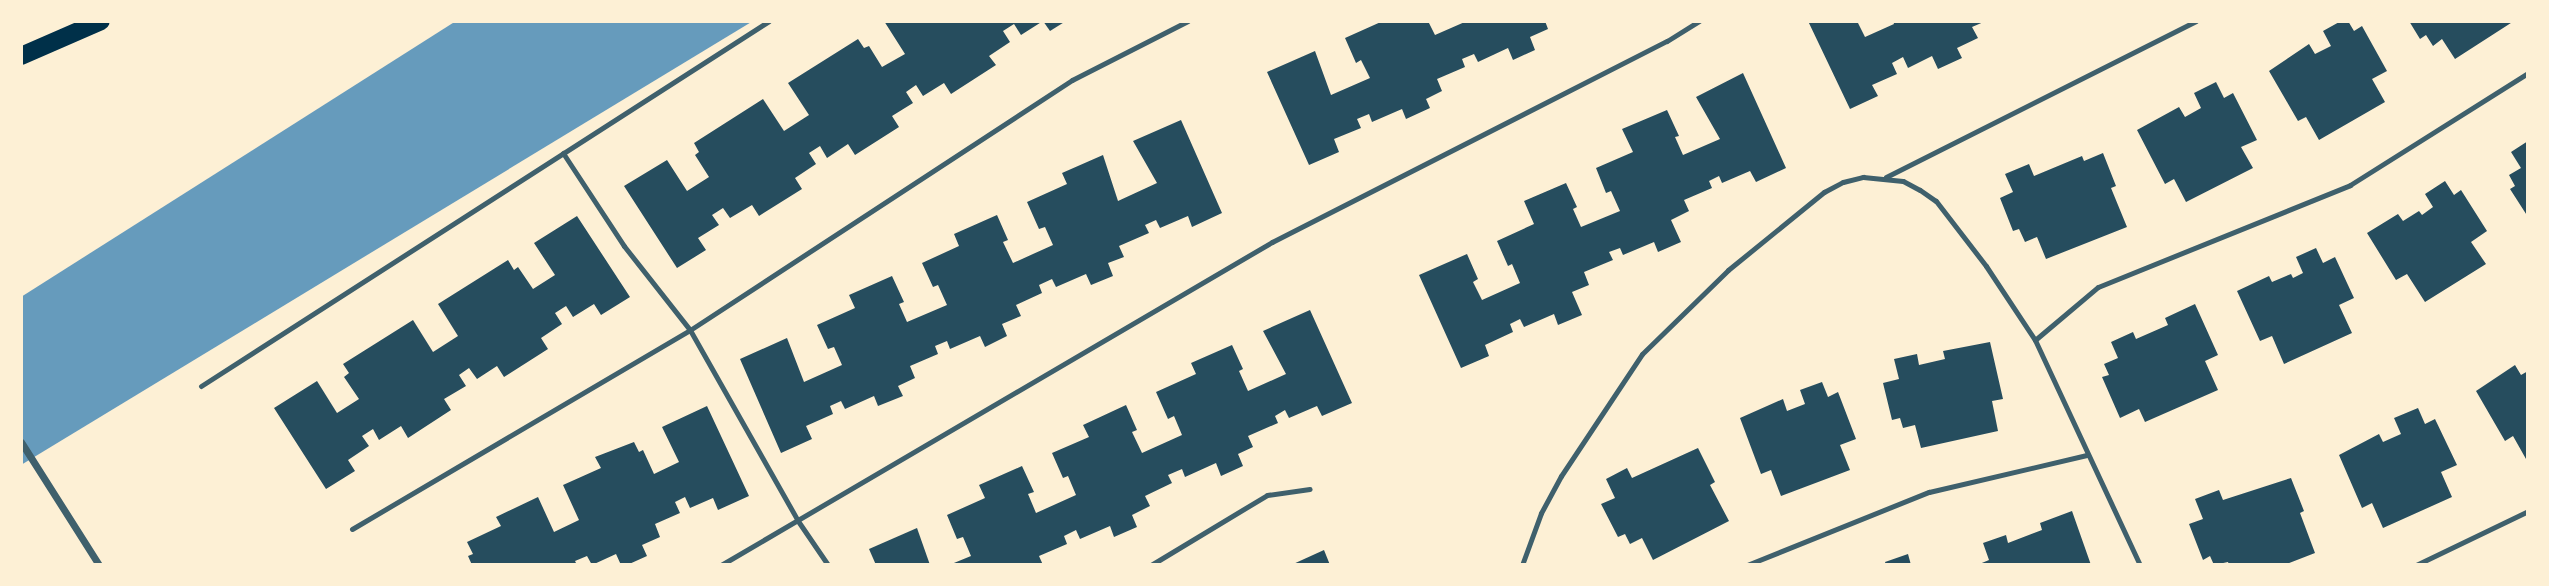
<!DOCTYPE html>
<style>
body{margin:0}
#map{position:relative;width:2549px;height:586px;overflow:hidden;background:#fdf0d5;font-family:"Crimson Pro",serif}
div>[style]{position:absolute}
.water>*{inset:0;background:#669bbc}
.building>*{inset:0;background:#264d5e}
.service>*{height:5px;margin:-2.5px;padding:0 2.5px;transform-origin:2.5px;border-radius:2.5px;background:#3f606c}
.minor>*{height:7px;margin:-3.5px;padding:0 3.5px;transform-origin:3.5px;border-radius:3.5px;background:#3f606c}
.primary>*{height:18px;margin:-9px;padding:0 9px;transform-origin:9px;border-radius:9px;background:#003049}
span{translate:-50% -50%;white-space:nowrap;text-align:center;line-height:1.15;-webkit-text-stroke:7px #fdf0d5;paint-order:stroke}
.frame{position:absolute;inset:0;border:23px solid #fdf0d5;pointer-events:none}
</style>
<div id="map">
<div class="water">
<i style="clip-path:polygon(456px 21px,753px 21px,21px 465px,21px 297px)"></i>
</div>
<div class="building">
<i style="clip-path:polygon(884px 21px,1043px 21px,1021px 35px,1014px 24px,1003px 31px,1010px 42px,989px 56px,996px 65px,951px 94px,944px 83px,923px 96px,916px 85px,906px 92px,913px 103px,892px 116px,899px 127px,855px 155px,848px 144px,827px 158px,820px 146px,809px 153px,816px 164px,795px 178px,802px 189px,759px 216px,752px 205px,730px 218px,723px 208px,712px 215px,719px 225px,698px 238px,706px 250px,677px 268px,624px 186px,667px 160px,687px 191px,709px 177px,695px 155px,699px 152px,694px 143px,763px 99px,784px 131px,809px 115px,788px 83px,858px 39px,864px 48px,869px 46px,882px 67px,905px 54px)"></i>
<i style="clip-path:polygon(1043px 21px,1066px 21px,1050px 31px)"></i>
<i style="clip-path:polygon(1383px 21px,1428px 21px,1435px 35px,1467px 21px,1545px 21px,1548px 29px,1530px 37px,1535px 50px,1513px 60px,1508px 48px,1478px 62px,1474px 54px,1462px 59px,1465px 67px,1437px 79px,1442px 91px,1426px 99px,1430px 108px,1406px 119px,1402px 109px,1372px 122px,1369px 114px,1357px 119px,1361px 128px,1334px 139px,1339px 152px,1309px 165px,1267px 72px,1315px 51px,1331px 95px,1370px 78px,1361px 60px,1356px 63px,1345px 38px)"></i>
<i style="clip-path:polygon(1808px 21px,1857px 21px,1865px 37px,1894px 24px,1893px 21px,1986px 21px,1972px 27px,1978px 38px,1957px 48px,1962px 58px,1938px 69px,1932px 56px,1908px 68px,1903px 57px,1892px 63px,1897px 74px,1872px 85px,1878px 96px,1850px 109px)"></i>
<i style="clip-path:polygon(2341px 21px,2348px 21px,2354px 31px,2362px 26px,2387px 71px,2372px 79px,2385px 102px,2319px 140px,2306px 117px,2298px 121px,2269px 71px,2309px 44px,2315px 54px,2331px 46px,2323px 31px)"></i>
<i style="clip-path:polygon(2409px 21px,2514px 21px,2455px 59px,2442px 39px,2433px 46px,2426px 35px,2420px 39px)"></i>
<i style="clip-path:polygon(1743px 73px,1786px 168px,1756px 182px,1750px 171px,1722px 183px,1719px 176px,1709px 181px,1712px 188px,1684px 200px,1689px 211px,1671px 220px,1681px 242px,1658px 252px,1654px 242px,1623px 255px,1620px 248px,1609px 252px,1613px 260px,1584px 272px,1589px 285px,1572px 292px,1582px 315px,1558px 325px,1554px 314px,1524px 327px,1520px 319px,1510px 324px,1513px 332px,1485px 345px,1489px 356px,1461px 368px,1419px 275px,1467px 254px,1478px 279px,1473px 282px,1482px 300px,1520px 283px,1512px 264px,1508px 266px,1497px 241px,1534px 224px,1524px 201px,1566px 183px,1577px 207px,1573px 209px,1581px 227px,1620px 211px,1611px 191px,1606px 193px,1596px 168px,1633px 152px,1622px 129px,1667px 110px,1679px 136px,1675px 137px,1683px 155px,1720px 139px,1696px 97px)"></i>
<i style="clip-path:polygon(2216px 82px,2224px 98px,2233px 93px,2257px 140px,2241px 147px,2253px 168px,2186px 202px,2174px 179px,2165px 184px,2137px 130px,2179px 107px,2185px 117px,2201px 108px,2194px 93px)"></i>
<i style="clip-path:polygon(1181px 120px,1222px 213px,1192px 227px,1188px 216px,1160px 228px,1156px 220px,1145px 225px,1149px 233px,1119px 246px,1124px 257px,1108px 263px,1113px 276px,1091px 285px,1086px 274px,1056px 287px,1052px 279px,1039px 285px,1042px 293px,1016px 305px,1021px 316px,1002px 324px,1007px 336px,985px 347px,980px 336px,950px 349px,947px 341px,935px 346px,938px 354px,910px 366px,915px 378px,898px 386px,903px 396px,878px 406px,874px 396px,845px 409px,841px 401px,830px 406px,833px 414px,806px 426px,812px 439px,781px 453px,740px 359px,787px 338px,804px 382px,842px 365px,834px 347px,828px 349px,817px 325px,855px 308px,849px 295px,892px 276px,904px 302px,899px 304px,907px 322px,947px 305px,938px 285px,933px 287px,922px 263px,959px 246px,954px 234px,997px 215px,1008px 240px,1003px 242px,1013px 263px,1053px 245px,1045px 227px,1039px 229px,1027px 202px,1067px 184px,1062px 173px,1103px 155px,1118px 201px,1157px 183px,1133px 141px)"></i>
<i style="clip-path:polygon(2528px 141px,2528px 217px,2510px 189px,2515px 186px,2509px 175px,2521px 168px,2511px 152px)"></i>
<i style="clip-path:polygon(2103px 153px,2116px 186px,2111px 188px,2127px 227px,2046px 259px,2037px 237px,2025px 242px,2019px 229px,2013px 231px,2000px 198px,2013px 192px,2005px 174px,2029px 164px,2034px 176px,2082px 156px,2084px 161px)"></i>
<i style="clip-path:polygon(2445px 181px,2454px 195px,2461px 190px,2487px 231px,2471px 242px,2486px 264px,2425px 302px,2407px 274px,2396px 280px,2367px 233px,2398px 214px,2403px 221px,2419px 211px,2422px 215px,2433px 207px,2425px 194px)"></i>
<i style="clip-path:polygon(577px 216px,630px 297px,601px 315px,594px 304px,573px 317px,566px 306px,555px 313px,562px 324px,541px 338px,548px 349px,504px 377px,497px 366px,477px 379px,469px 368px,459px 375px,466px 386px,444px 399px,451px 410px,408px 438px,401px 426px,379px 440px,373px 429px,362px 436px,369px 446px,348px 460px,355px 471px,326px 489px,274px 408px,317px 381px,337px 413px,359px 399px,344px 377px,349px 373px,343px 364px,413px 320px,433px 352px,458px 336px,438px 304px,508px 260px,514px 270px,518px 267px,533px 289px,555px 275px,534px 243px)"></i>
<i style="clip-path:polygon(2316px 248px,2323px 263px,2335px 257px,2354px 298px,2339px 305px,2352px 333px,2284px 364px,2272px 336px,2260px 341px,2237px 291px,2269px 276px,2272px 282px,2291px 274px,2293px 278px,2303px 273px,2296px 257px)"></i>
<i style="clip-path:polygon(2195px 304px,2218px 355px,2205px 361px,2218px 390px,2145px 422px,2139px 409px,2120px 418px,2102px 377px,2109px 375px,2104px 364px,2118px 358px,2111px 342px,2133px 332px,2136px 339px,2168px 325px,2165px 318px)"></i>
<i style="clip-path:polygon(1310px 310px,1352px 403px,1322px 416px,1317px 406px,1289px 418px,1285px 410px,1275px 416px,1278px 423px,1248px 436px,1253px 447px,1238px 454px,1243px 466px,1221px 476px,1216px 463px,1185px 477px,1182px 469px,1168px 475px,1172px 483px,1145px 496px,1150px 506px,1132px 515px,1137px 527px,1114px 537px,1110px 526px,1080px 539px,1076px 530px,1064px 536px,1067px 544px,1039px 556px,1043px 565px,949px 565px,971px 556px,963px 537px,957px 539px,947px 515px,985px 498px,979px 485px,1022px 466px,1034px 492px,1028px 494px,1036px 513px,1076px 495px,1068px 476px,1063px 478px,1052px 453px,1089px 437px,1083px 425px,1126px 405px,1137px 430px,1132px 432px,1142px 453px,1182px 435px,1174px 416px,1168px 419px,1156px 392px,1196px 374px,1191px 363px,1232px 345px,1243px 369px,1239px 371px,1248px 391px,1286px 374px,1263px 331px)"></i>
<i style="clip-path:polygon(1990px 342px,2003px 399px,1992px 401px,1998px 431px,1921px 448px,1915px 425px,1903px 428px,1900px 418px,1892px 420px,1883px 383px,1899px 379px,1894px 359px,1917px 354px,1919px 365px,1945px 359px,1943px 351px)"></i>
<i style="clip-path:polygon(2515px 365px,2521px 375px,2528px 371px,2526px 459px,2513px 436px,2505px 441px,2476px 391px)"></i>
<i style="clip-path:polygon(1822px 382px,1828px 397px,1838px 392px,1856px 439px,1840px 445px,1850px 470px,1781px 496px,1771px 470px,1761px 474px,1740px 418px,1783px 399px,1787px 411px,1805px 404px,1800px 390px)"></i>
<i style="clip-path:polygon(707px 406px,749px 496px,718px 510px,713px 498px,690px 508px,685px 497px,675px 502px,680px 513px,655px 524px,660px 537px,642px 545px,647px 556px,627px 565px,621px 565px,616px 554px,592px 565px,587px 556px,575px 561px,577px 565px,472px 565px,468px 556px,473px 554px,467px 542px,501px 526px,496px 517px,538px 497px,554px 532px,579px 520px,563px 485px,601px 468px,595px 457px,634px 442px,639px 452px,643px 450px,654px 474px,679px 462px,662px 427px)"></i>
<i style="clip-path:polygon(2418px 408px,2425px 424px,2435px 419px,2457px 465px,2441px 472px,2452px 497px,2383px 528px,2372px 503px,2362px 508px,2339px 455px,2379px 434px,2383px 442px,2401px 434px,2394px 418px)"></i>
<i style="clip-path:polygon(1698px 448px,1715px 482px,1710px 485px,1729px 521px,1653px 560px,1642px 538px,1630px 544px,1625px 534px,1618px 537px,1601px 504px,1615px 498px,1606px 479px,1627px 468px,1632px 478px)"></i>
<i style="clip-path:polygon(2291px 478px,2304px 511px,2300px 513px,2315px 553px,2284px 565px,2229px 565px,2228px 562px,2214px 565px,2210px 556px,2203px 560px,2189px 524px,2203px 519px,2195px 499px,2219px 490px,2223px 500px)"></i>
<i style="clip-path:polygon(2072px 511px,2091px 565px,1977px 565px,1989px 560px,1983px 543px,2006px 535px,2008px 543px,2042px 530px,2040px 523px)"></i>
<i style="clip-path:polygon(917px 528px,930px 565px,876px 565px,869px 549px)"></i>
<i style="clip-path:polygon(1324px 550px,1330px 565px,1291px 565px)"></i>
<i style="clip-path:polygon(1908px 554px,1911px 565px,1886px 565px,1885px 562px)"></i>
</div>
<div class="service">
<i style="left:563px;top:153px;width:111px;rotate:56.7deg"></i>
<i style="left:624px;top:246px;width:107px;rotate:51.8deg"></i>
<i style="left:690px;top:330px;width:219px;rotate:60.5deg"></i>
<i style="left:798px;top:521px;width:53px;rotate:55.7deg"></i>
<i style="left:1886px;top:177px;width:347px;rotate:-26.7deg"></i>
<i style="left:2035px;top:340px;width:82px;rotate:-40.1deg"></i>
<i style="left:2098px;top:287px;width:272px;rotate:-22deg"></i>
<i style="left:2350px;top:185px;width:210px;rotate:-32.2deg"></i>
<i style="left:201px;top:386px;width:675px;rotate:-32.73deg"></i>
<i style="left:352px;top:529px;width:392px;rotate:-30.5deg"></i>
<i style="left:690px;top:330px;width:457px;rotate:-33.2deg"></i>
<i style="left:1072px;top:80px;width:130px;rotate:-27deg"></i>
<i style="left:721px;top:565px;width:639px;rotate:-30.38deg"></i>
<i style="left:1272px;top:242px;width:443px;rotate:-27deg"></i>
<i style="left:1667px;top:41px;width:38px;rotate:-32deg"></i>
<i style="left:1151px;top:565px;width:135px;rotate:-31.1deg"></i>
<i style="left:1267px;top:495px;width:43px;rotate:-7.9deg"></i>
<i style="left:1522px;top:565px;width:55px;rotate:-69.9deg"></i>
<i style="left:1541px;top:513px;width:42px;rotate:-61.6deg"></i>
<i style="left:1561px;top:476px;width:146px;rotate:-56.4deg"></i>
<i style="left:1642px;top:354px;width:120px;rotate:-44.3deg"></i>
<i style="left:1728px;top:270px;width:124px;rotate:-39.1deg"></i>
<i style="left:1824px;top:192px;width:21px;rotate:-28deg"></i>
<i style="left:1843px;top:182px;width:21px;rotate:-14deg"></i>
<i style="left:1863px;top:177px;width:40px;rotate:5.7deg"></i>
<i style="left:1903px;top:181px;width:19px;rotate:28deg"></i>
<i style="left:1920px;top:190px;width:19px;rotate:35deg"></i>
<i style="left:1936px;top:201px;width:82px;rotate:52.4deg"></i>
<i style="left:1986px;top:266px;width:89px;rotate:56.5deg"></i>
<i style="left:2035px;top:340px;width:248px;rotate:65deg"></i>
<i style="left:1747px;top:565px;width:196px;rotate:-21.9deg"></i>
<i style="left:1929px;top:492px;width:162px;rotate:-13.2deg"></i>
<i style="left:2416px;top:565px;width:124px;rotate:-25.7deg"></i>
</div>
<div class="minor">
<i style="left:21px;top:442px;width:146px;rotate:57.6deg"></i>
</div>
<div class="primary">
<i style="left:21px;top:56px;width:87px;rotate:-23.6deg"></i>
</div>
<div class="frame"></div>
</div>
